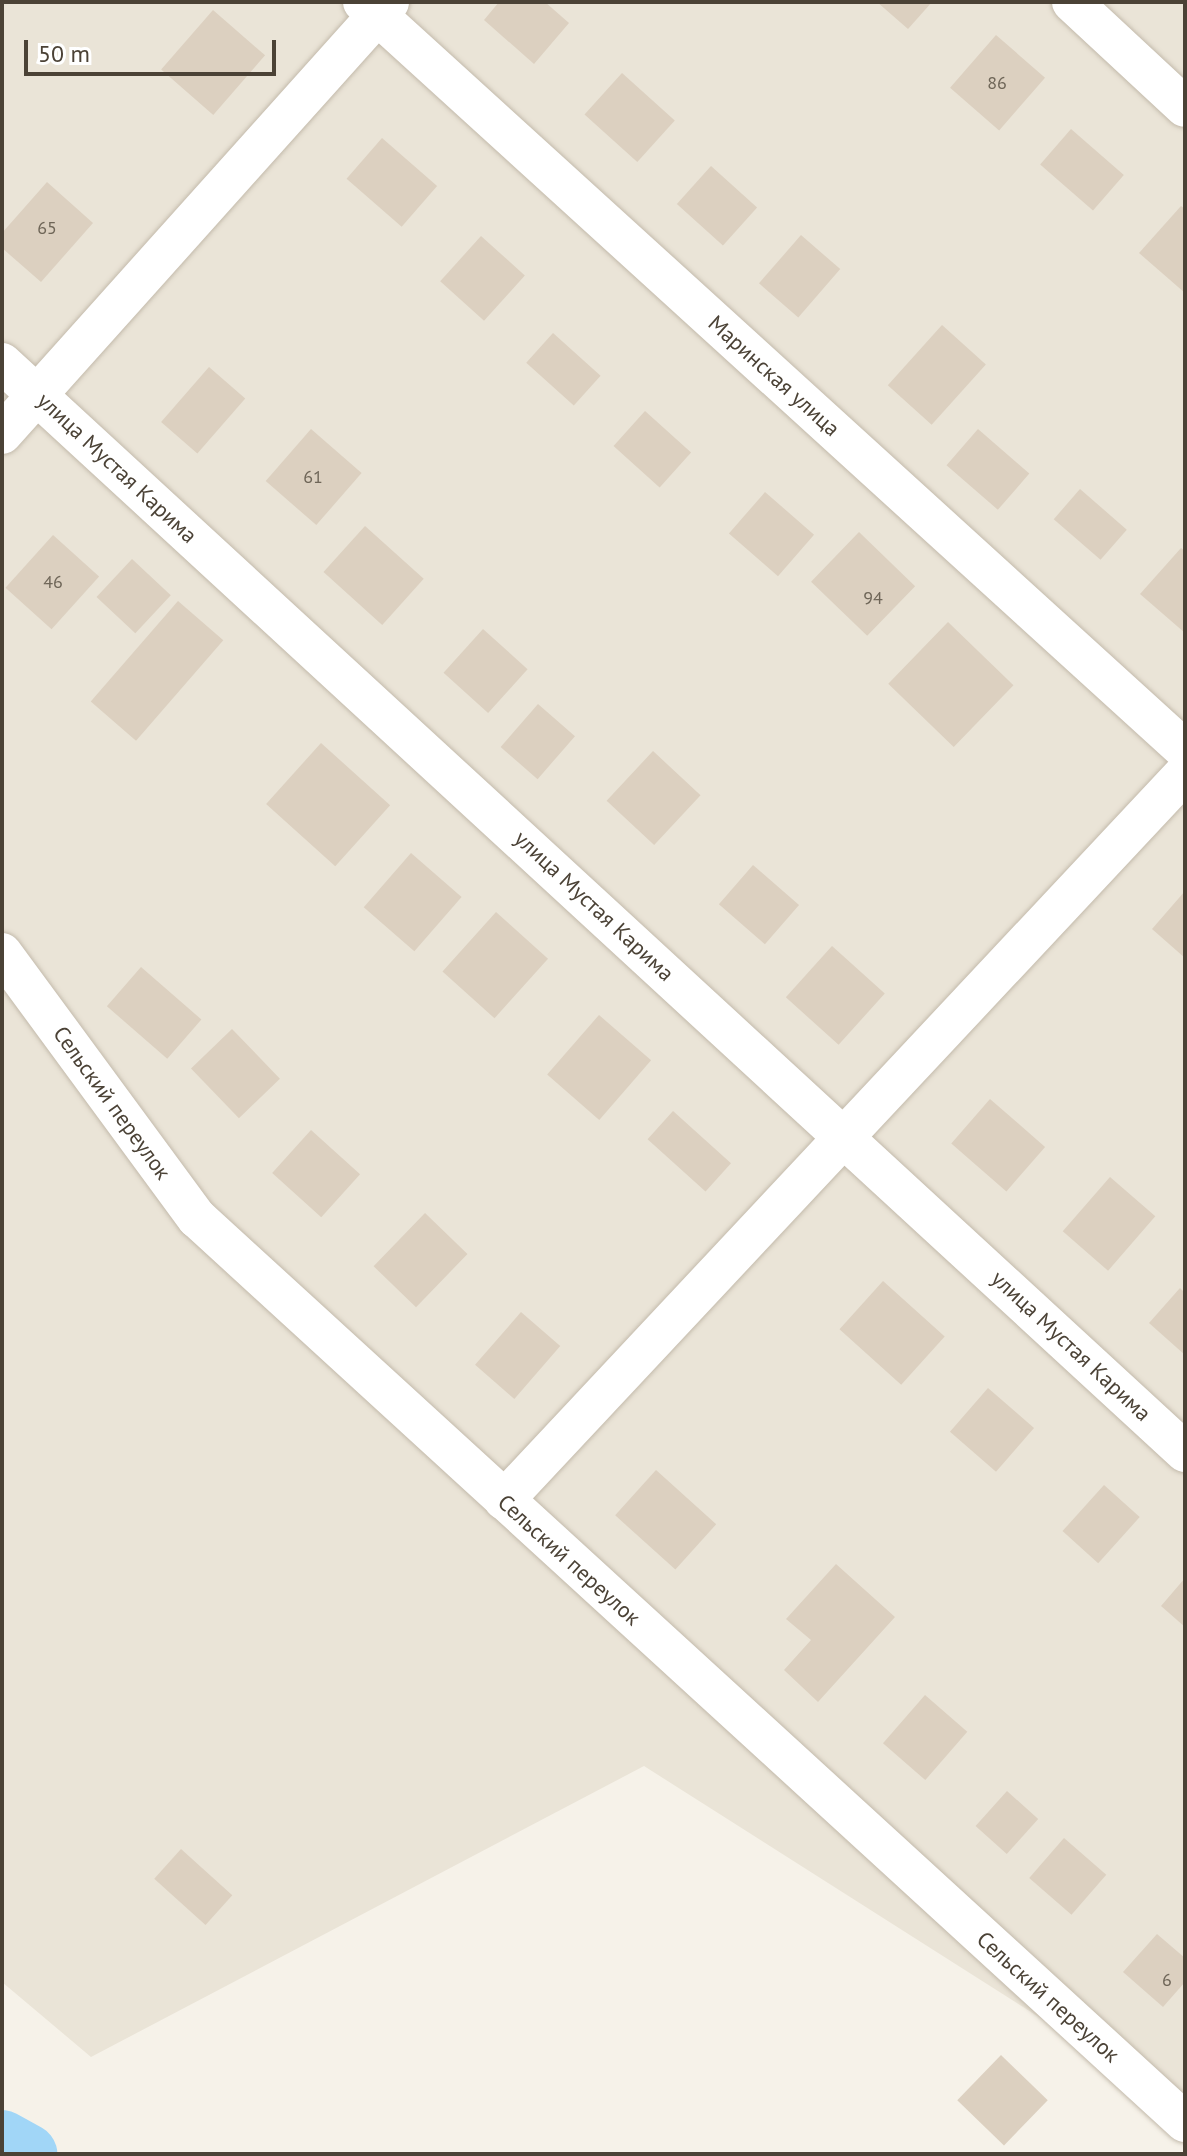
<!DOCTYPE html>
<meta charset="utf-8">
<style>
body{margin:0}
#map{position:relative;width:1187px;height:2156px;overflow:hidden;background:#f6f2e9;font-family:"PT Sans",sans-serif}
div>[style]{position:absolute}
.residential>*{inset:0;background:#eae4d7}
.river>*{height:60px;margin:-30px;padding:0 30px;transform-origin:30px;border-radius:30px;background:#a1d6f7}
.building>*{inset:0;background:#dcd0c0;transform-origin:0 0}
.roads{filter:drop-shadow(0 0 2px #c3baab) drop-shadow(0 0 2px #c3baab)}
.minor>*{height:40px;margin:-20px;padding:0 20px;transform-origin:20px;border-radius:20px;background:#fff}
span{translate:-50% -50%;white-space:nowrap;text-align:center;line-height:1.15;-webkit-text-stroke:6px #fff;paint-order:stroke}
.number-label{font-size:18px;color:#6f6658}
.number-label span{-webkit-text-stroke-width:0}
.street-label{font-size:22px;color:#4b4236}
.frame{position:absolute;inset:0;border:4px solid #4b4236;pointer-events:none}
.scale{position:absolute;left:24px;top:40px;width:252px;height:36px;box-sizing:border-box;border:4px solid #4b4236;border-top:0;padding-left:10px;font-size:24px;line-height:28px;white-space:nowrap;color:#4b4236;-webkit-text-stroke:6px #fff;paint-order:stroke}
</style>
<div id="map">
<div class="residential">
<i style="clip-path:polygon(2px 2px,1185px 2px,1185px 2110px,644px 1766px,91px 2057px,2px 1982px)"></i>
</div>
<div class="river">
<i style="left:2px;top:2140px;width:29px;rotate:29deg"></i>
</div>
<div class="building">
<i style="clip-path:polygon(499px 2px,545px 2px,569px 23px,534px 64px,484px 20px)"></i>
<i style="clip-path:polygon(877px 2px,932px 2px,908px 29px)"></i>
<i style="left:213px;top:10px;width:69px;height:79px;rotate:41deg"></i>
<i style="left:996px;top:35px;width:65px;height:70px;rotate:41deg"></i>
<i style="left:622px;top:73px;width:71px;height:56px;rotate:42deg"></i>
<i style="left:1071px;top:129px;width:70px;height:47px;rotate:41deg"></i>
<i style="left:382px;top:138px;width:73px;height:54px;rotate:41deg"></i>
<i style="left:711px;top:166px;width:62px;height:51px;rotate:42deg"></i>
<i style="clip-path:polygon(47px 182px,93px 223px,41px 282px,2px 248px,2px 233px)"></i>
<i style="clip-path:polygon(1181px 206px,1185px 209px,1185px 293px,1139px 253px)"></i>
<i style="left:801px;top:235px;width:52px;height:64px;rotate:41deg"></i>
<i style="left:481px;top:236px;width:59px;height:61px;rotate:42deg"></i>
<i style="left:942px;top:325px;width:59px;height:81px;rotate:42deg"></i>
<i style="left:553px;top:333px;width:64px;height:40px;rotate:42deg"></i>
<i style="left:209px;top:367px;width:48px;height:73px;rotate:41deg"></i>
<i style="left:645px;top:411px;width:62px;height:47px;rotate:42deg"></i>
<i style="left:311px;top:429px;width:67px;height:69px;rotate:41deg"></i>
<i style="left:978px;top:429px;width:68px;height:48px;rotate:41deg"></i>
<i style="left:1080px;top:489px;width:62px;height:40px;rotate:41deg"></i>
<i style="left:765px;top:492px;width:65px;height:55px;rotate:41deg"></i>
<i style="left:365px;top:526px;width:79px;height:62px;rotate:42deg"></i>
<i style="left:859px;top:532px;width:78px;height:69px;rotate:44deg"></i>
<i style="left:53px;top:535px;width:62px;height:71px;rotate:42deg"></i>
<i style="clip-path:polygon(1181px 548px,1185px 551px,1185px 633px,1140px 594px)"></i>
<i style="left:132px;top:559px;width:53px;height:52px;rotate:43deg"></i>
<i style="left:178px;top:601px;width:60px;height:133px;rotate:41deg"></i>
<i style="left:948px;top:622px;width:91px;height:86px;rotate:44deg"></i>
<i style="left:483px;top:629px;width:60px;height:59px;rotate:42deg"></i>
<i style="left:538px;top:704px;width:49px;height:57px;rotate:41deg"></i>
<i style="left:321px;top:743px;width:93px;height:82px;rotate:42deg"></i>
<i style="left:653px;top:751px;width:65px;height:68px;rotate:43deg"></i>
<i style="left:411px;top:853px;width:67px;height:72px;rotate:41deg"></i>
<i style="left:753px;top:865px;width:61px;height:52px;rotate:41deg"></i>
<i style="clip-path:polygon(1185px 891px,1185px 958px,1152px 929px)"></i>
<i style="left:496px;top:912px;width:70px;height:80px;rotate:42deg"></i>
<i style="left:832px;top:946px;width:71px;height:69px;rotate:42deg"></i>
<i style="left:141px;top:967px;width:80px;height:52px;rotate:41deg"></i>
<i style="left:599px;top:1015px;width:69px;height:79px;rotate:41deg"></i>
<i style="left:232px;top:1029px;width:69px;height:57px;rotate:46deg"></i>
<i style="left:990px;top:1099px;width:73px;height:59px;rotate:41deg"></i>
<i style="left:673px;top:1111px;width:78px;height:38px;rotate:42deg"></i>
<i style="left:311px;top:1130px;width:66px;height:58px;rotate:42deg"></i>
<i style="left:1110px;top:1177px;width:60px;height:72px;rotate:41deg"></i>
<i style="left:425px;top:1213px;width:59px;height:74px;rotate:44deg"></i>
<i style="left:883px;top:1281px;width:83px;height:65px;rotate:42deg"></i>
<i style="clip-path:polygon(1180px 1288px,1185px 1293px,1185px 1355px,1149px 1323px)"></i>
<i style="left:521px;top:1312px;width:52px;height:70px;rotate:41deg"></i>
<i style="left:988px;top:1388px;width:61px;height:58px;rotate:41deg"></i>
<i style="left:656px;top:1470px;width:81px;height:61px;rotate:42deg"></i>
<i style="left:1104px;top:1485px;width:48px;height:62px;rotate:42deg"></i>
<i style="clip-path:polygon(836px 1564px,895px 1617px,818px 1702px,784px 1670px,811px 1640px,786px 1619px)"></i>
<i style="clip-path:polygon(1185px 1578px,1185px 1627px,1161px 1606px)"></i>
<i style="left:925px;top:1695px;width:56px;height:64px;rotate:41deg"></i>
<i style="left:1007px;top:1791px;width:42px;height:47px;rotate:42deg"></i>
<i style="left:1064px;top:1838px;width:56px;height:53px;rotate:41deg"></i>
<i style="left:181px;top:1849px;width:69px;height:40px;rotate:42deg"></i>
<i style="clip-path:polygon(1157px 1934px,1185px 1958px,1185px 1982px,1163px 2007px,1123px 1972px)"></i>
<i style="left:1001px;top:2055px;width:65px;height:63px;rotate:44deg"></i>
</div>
<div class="roads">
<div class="minor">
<i style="left:363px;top:2px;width:1111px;rotate:42.3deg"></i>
<i style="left:1072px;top:2px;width:154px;rotate:42.9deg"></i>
<i style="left:2px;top:363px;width:1608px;rotate:42.63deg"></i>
<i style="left:2px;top:434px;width:580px;rotate:-48.14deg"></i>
<i style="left:2px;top:953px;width:329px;rotate:53.7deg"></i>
<i style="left:197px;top:1218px;width:1339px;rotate:42.46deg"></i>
<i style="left:504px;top:1500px;width:996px;rotate:-46.87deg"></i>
</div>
</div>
<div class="number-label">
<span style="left:997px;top:83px">86</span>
<span style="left:47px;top:228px">65</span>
<span style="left:313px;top:477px">61</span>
<span style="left:53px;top:582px">46</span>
<span style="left:873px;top:598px">94</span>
<span style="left:1167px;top:1980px">6</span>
</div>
<div class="street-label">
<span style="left:774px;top:376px;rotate:42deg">Маринская улица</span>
<span style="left:117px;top:468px;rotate:43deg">улица Мустая Карима</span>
<span style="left:594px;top:906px;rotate:43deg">улица Мустая Карима</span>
<span style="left:112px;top:1103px;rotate:54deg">Сельский переулок</span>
<span style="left:1071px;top:1346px;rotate:43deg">улица Мустая Карима</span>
<span style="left:569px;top:1560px;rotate:42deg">Сельский переулок</span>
<span style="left:1048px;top:1997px;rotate:42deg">Сельский переулок</span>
</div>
<div class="frame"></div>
<div class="scale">50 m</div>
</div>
